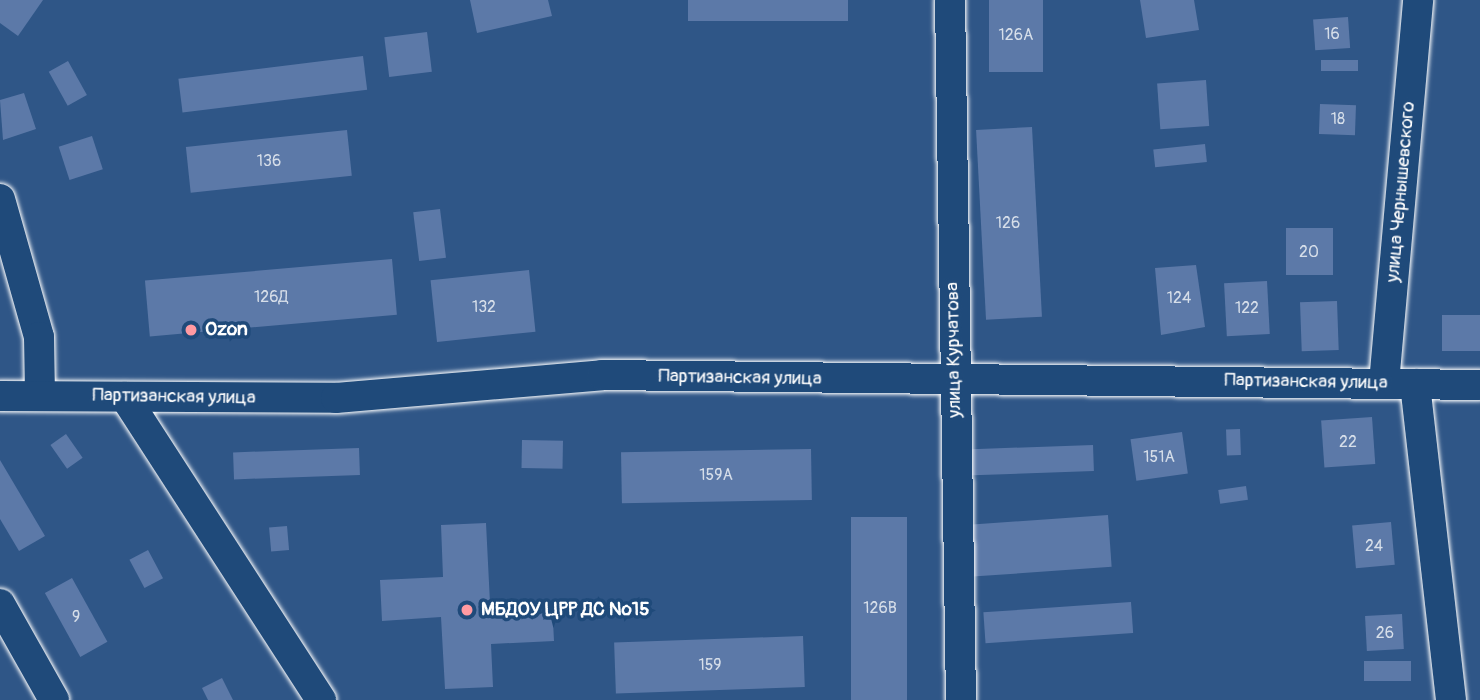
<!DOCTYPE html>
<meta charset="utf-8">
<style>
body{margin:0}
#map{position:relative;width:1480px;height:700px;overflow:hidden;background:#2f5687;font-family:Pangolin,sans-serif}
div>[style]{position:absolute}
.building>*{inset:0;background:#5c79a8;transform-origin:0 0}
.roads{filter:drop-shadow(0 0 2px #fff) drop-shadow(0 0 2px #fff)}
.minor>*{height:30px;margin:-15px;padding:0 15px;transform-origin:15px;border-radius:15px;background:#1f4a7a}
.dots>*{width:19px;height:19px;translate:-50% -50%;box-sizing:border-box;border:4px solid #1f4a7a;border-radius:50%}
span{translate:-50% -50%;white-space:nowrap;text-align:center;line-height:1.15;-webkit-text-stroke:7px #1f4a7a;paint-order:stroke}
.number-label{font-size:16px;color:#d6dee9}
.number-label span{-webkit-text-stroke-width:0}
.street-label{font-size:19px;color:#fff}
.poi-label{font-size:19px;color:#fff;font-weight:700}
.left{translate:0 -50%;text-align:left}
</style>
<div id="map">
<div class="building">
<i style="clip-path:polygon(0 0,43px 0,18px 36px,0 23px)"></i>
<i style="clip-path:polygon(470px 0,548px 0,552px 16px,477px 33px)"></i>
<i style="left:688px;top:0;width:160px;height:21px"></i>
<i style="left:989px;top:0;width:54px;height:72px"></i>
<i style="clip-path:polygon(1140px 0,1194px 0,1199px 30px,1146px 38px)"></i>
<i style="left:1348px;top:17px;width:31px;height:35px;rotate:86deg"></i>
<i style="left:427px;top:32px;width:40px;height:43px;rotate:83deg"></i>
<i style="left:363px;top:56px;width:34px;height:186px;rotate:83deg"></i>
<i style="left:1358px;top:60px;width:11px;height:37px;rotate:90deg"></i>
<i style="left:68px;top:61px;width:39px;height:22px;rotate:61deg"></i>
<i style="left:1206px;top:80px;width:46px;height:49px;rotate:86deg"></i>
<i style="clip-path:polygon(24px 93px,36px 129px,3px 140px,0 100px)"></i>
<i style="left:1320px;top:104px;width:36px;height:30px;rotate:2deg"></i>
<i style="left:1032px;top:127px;width:190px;height:56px;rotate:87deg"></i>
<i style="left:347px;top:130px;width:46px;height:162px;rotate:84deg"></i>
<i style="left:92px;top:136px;width:35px;height:35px;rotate:72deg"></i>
<i style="left:1205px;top:144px;width:18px;height:52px;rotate:84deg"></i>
<i style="left:440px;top:209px;width:49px;height:27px;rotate:83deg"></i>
<i style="left:1333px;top:228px;width:47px;height:47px;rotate:90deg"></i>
<i style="left:392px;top:259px;width:56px;height:248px;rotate:85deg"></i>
<i style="clip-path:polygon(1196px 265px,1205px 327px,1161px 335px,1155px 268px)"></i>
<i style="left:529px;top:270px;width:62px;height:99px;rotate:84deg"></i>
<i style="left:1267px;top:281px;width:53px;height:43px;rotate:87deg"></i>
<i style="left:1337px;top:301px;width:49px;height:37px;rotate:88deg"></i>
<i style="left:1480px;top:315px;width:36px;height:38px;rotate:90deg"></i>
<i style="left:1372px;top:417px;width:47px;height:51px;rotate:86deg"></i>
<i style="left:1240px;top:429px;width:26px;height:14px;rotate:88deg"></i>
<i style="left:1182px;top:432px;width:42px;height:52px;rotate:82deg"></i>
<i style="left:66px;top:434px;width:29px;height:19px;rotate:55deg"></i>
<i style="left:522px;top:440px;width:41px;height:28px;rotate:1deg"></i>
<i style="left:1093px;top:445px;width:26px;height:128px;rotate:88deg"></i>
<i style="left:359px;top:448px;width:27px;height:126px;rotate:88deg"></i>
<i style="left:811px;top:449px;width:51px;height:190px;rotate:89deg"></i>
<i style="clip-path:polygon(0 460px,45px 536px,19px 551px,0 519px)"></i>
<i style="left:1246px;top:486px;width:14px;height:28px;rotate:82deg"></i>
<i style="left:1108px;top:515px;width:52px;height:143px;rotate:86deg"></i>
<i style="left:851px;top:517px;width:56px;height:183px"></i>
<i style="left:1391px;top:522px;width:43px;height:39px;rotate:85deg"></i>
<i style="clip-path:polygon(486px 523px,490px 603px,552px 601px,554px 641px,491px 644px,493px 687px,445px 689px,441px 617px,382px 621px,380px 580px,443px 577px,441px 525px)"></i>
<i style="left:287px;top:526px;width:24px;height:18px;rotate:85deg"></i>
<i style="left:148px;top:550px;width:32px;height:21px;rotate:62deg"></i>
<i style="left:72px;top:578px;width:73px;height:31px;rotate:61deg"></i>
<i style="left:1131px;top:602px;width:31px;height:148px;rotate:86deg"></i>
<i style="left:1402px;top:614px;width:35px;height:37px;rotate:87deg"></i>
<i style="left:803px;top:636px;width:51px;height:189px;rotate:88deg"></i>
<i style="left:1364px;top:661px;width:47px;height:20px"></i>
<i style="clip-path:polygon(222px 678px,233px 700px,208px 700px,202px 688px)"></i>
</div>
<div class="roads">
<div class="minor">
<i style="left:950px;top:0;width:700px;rotate:89.1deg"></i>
<i style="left:0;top:199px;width:143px;rotate:74.2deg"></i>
<i style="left:39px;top:337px;width:58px;rotate:89deg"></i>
<i style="left:1384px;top:383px;width:385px;rotate:-84.9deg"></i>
<i style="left:1415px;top:384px;width:318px;rotate:83.5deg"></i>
<i style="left:0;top:396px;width:336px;rotate:0.3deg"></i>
<i style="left:336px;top:398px;width:267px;rotate:-4.9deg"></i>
<i style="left:602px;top:375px;width:878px;rotate:0.65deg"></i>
<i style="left:125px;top:397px;width:361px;rotate:57.1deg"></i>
<i style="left:0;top:604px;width:110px;rotate:60.6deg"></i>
</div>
</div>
<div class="dots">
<i style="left:191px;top:330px;background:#ff9aa2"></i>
<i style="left:467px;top:610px;background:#ff9aa2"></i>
</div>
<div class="number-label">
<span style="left:1332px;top:34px">16</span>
<span style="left:1016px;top:35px">126А</span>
<span style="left:1338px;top:119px">18</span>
<span style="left:269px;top:161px">136</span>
<span style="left:1008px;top:223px">126</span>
<span style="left:1309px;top:252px">20</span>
<span style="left:271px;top:297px">126Д</span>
<span style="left:1179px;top:298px">124</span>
<span style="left:484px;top:307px">132</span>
<span style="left:1247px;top:308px">122</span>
<span style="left:1348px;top:442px">22</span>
<span style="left:1159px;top:457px">151А</span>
<span style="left:716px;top:475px">159А</span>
<span style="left:1374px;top:546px">24</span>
<span style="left:880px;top:608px">126В</span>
<span style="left:76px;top:617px">9</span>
<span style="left:1385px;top:633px">26</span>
<span style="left:710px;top:665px">159</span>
</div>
<div class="street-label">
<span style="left:1401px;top:192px;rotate:-85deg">улица Чернышевского</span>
<span style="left:954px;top:350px;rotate:-91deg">улица Курчатова</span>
<span style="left:740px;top:378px;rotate:1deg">Партизанская улица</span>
<span style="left:1306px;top:382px;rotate:1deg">Партизанская улица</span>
<span style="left:174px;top:397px;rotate:1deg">Партизанская улица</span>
</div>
<div class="poi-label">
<span class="left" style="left:205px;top:330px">Ozon</span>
<span class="left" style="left:481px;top:610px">МБДОУ ЦРР ДС №15</span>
</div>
</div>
